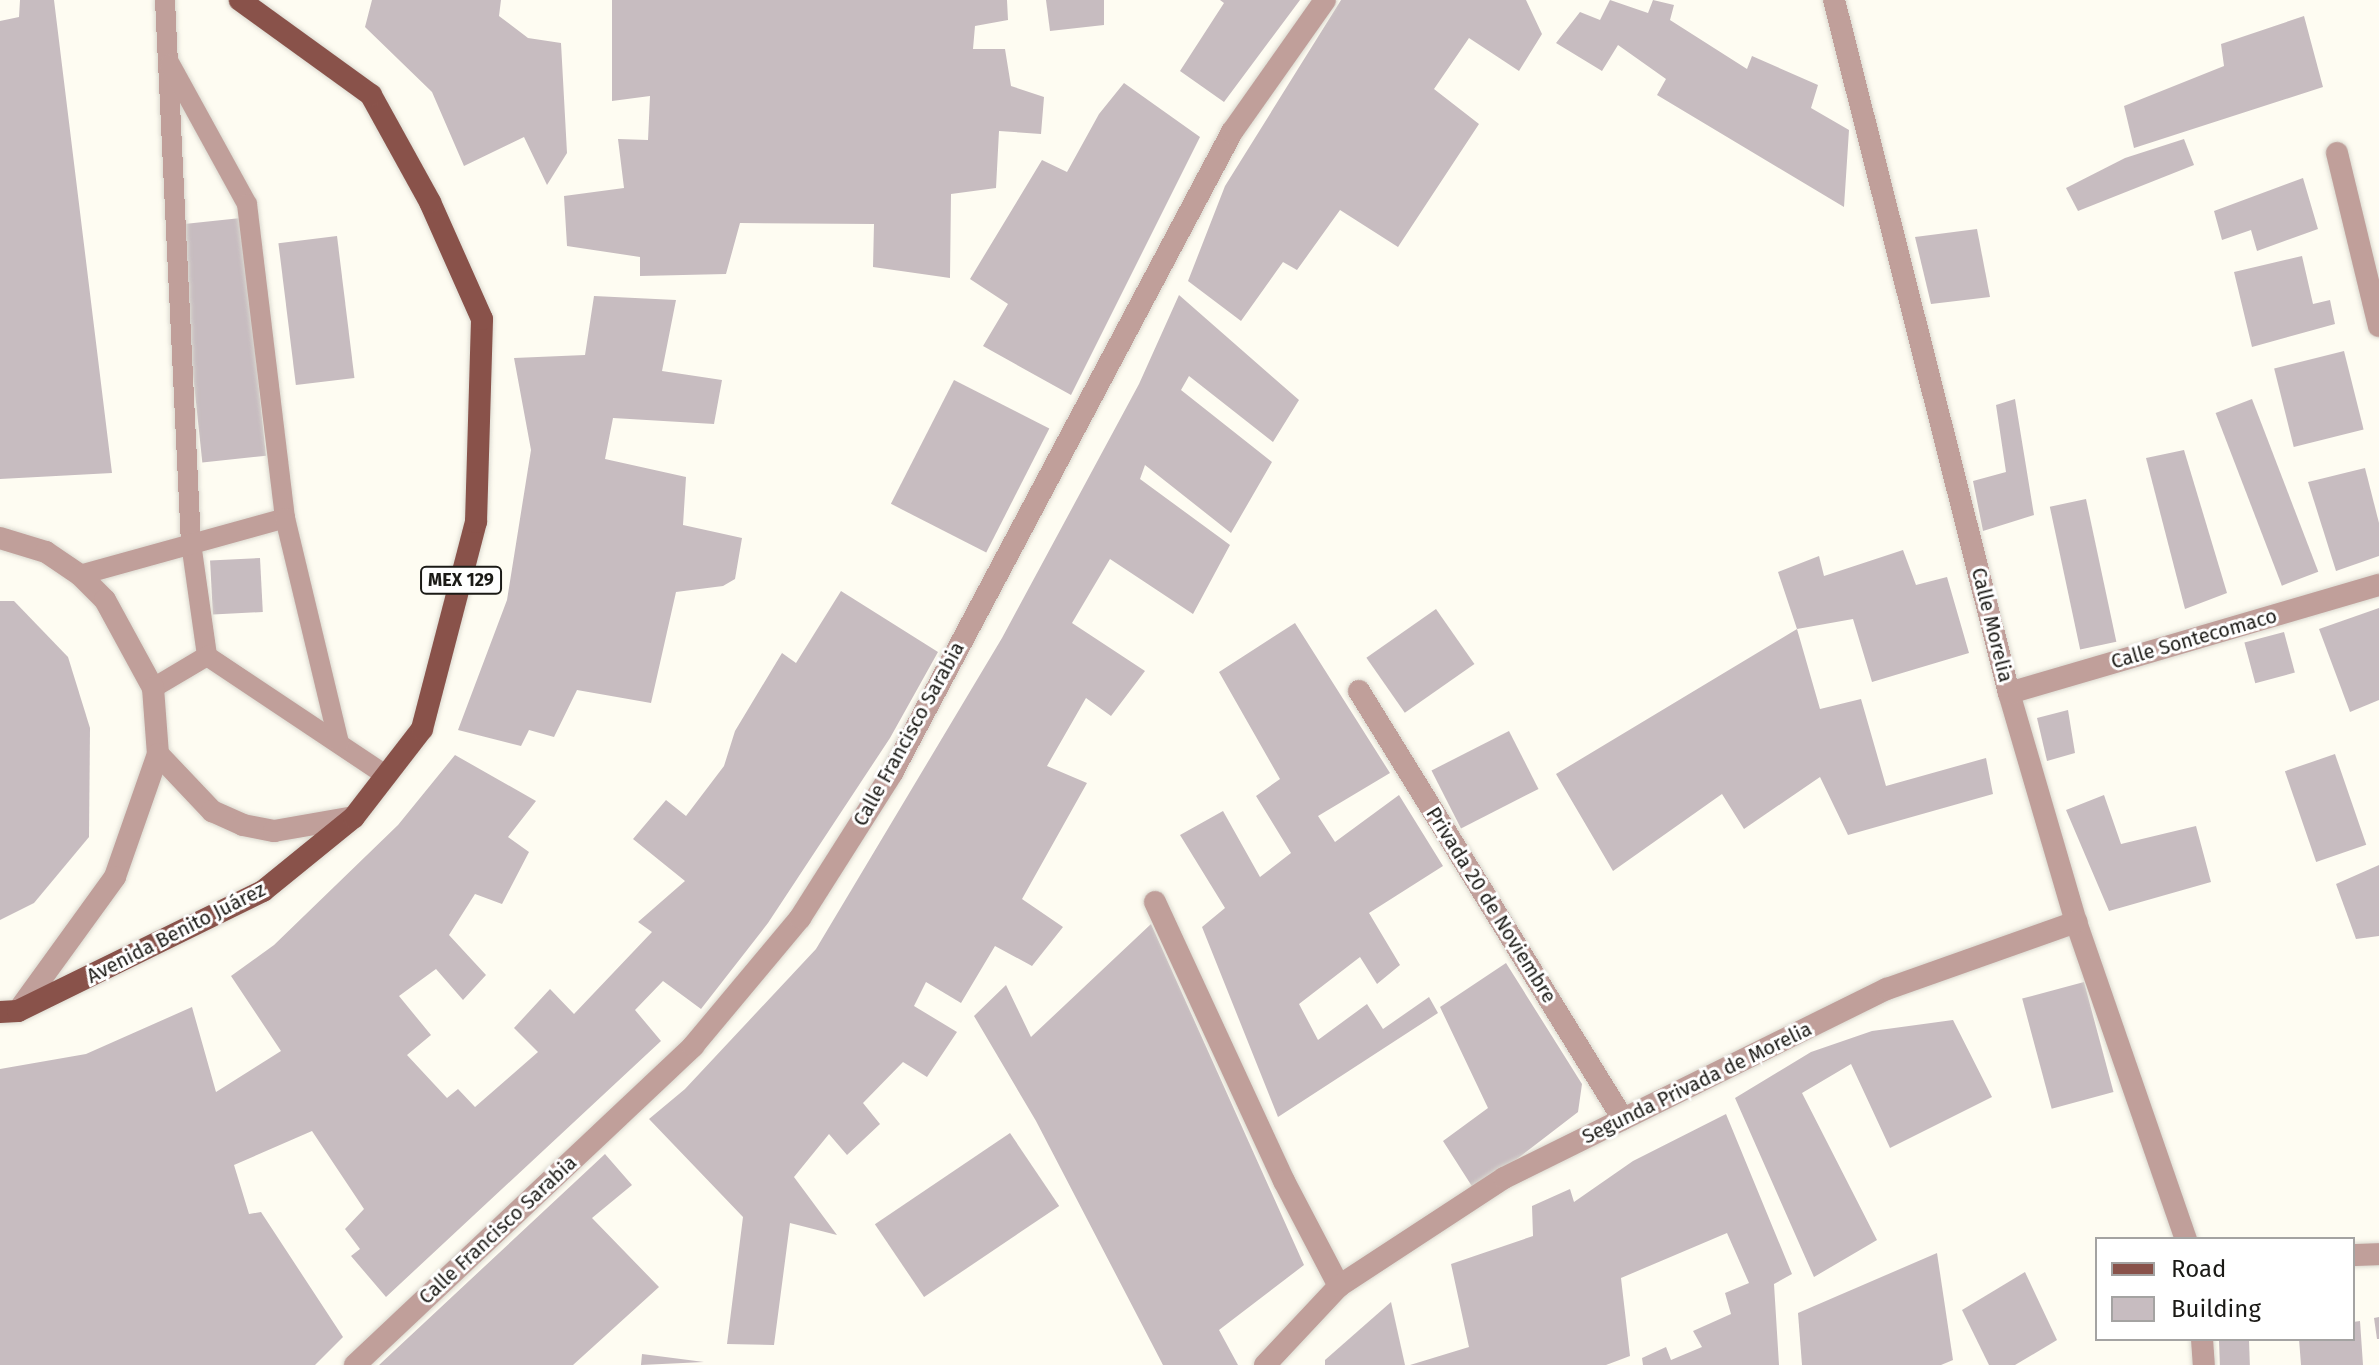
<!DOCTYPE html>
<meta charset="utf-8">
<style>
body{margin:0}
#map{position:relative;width:2379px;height:1365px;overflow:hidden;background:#fefcf2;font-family:"Fira Sans",sans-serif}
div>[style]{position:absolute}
.building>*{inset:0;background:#c7bcc0;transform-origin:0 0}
.roads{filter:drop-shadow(0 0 2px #dad8cf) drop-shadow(0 0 2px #dad8cf)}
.service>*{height:20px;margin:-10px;padding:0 10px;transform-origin:10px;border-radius:10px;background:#c09f9a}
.minor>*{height:22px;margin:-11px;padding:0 11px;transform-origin:11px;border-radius:11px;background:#c09f9a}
.primary>*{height:22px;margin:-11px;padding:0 11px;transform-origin:11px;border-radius:11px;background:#89524a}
span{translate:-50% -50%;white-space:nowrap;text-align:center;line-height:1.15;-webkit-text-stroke:6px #fff;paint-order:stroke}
.shield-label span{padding:2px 6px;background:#fff;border:2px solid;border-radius:6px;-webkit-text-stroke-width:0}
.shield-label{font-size:18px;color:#1b1a16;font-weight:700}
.street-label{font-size:20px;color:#1b1a16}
.legend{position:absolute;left:2095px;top:1237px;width:260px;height:104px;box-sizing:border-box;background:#fff;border:2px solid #a4a3a2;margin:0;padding:10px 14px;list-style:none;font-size:24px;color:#1b1a16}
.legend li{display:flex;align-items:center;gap:16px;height:40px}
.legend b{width:40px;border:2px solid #a4a3a2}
</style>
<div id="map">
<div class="building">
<i style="clip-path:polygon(20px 0,54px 0,112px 473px,0 479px,0 21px,19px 17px)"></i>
<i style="clip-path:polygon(372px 0,501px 0,499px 16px,528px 38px,561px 43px,567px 153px,547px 185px,524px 137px,464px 166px,432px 92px,365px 27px)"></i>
<i style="clip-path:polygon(612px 0,1007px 0,1008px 20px,975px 26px,973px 49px,1005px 49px,1011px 86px,1044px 97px,1041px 134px,999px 131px,996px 188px,951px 194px,950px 278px,873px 267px,874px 224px,740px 223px,726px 274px,640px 276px,640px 257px,567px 246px,564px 196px,624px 188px,618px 139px,648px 140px,650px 96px,612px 101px)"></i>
<i style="clip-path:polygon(1046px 0,1104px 0,1104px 25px,1050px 31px)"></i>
<i style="clip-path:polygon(1220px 0,1300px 0,1224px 102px,1180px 71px,1224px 3px)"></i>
<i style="clip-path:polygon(1341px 0,1526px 0,1542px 34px,1519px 71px,1469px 38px,1434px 89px,1479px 124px,1398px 247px,1340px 210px,1297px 270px,1283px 262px,1241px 321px,1188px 281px,1225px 186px)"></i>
<i style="clip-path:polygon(1610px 0,1648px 13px,1653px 0,1674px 5px,1670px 20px,1747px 69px,1752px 56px,1818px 85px,1811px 108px,1849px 130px,1844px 207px,1657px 95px,1666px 79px,1618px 45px,1602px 71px,1556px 43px,1580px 12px,1600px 20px)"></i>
<i style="clip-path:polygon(2304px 16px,2323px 87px,2134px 148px,2124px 106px,2224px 66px,2221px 44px)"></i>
<i style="clip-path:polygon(1124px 83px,1200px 137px,1071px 395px,983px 346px,1008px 304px,970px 279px,1042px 160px,1067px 172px,1099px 114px)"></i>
<i style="clip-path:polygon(2184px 139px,2194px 165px,2078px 211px,2066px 188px,2125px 158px)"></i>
<i style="clip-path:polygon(2303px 178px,2318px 229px,2257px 251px,2251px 230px,2222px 240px,2214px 211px)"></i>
<i style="left:241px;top:218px;width:239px;height:64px;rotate:84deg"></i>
<i style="clip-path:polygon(1977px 229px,1990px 297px,1931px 304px,1915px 237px)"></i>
<i style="left:337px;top:236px;width:143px;height:59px;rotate:83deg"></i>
<i style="clip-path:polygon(2302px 256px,2313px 304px,2330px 300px,2335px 324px,2252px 347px,2234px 272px)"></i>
<i style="clip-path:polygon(1179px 295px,1299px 400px,1273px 442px,1189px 376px,1181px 390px,1272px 462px,1231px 533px,1145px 465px,1140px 479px,1230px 545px,1193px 614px,1110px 559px,1072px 623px,1145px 671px,1111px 716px,1086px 698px,1047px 766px,1087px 783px,1022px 899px,1063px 927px,1032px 966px,995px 946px,961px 1003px,926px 982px,914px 1006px,957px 1032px,927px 1077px,903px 1062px,863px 1103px,880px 1124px,847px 1155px,829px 1134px,794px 1177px,837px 1235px,790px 1223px,774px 1345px,727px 1344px,743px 1217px,649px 1119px,685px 1089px,816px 949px,1002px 638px,1139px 384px)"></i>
<i style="clip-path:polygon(594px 296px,676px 300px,662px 371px,722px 380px,714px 424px,613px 418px,605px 459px,686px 477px,683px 525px,742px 538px,735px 579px,723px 586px,676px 592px,651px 703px,577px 690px,554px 737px,529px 730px,521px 746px,458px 730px,507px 600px,531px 450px,514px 358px,585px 355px)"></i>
<i style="left:2344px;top:351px;width:81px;height:72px;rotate:76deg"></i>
<i style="left:954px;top:380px;width:107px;height:139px;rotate:27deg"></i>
<i style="clip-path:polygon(2015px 399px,2034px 515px,1983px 531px,1973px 481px,2006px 472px,1996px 405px)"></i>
<i style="left:2252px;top:399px;width:185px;height:39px;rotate:69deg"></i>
<i style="clip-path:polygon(2184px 450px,2227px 593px,2185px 609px,2146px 458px)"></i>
<i style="clip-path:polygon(2365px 468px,2379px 523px,2379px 556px,2336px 571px,2308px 482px)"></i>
<i style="left:2086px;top:499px;width:146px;height:37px;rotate:78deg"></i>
<i style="clip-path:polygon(1903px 550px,1916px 585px,1947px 577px,1969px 653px,1872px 682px,1853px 619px,1797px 629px,1778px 572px,1819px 556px,1824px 576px)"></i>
<i style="left:260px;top:558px;width:54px;height:50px;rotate:87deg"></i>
<i style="clip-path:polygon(841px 591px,938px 652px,890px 738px,768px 923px,701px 1009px,663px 981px,635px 1010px,661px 1041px,386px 1297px,351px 1256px,360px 1249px,345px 1229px,364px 1209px,312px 1131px,234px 1165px,249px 1214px,261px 1212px,343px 1337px,315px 1365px,0 1365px,0 1069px,86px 1054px,192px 1007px,216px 1092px,281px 1051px,231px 976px,274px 945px,398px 825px,455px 755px,536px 801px,508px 837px,529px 852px,502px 904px,475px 894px,449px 935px,486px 975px,463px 1000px,436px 969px,399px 996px,431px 1035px,407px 1055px,447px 1098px,458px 1089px,475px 1107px,538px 1052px,514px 1028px,550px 989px,574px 1014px,652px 932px,638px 922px,685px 881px,633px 839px,666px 800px,686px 816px,724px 766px,735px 731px,782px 653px,796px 663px)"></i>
<i style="clip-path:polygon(0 601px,14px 601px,68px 657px,90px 728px,89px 837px,34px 903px,0 920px)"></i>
<i style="clip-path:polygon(2379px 608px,2379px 700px,2350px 712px,2319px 629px)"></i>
<i style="left:1436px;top:609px;width:67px;height:85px;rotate:55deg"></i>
<i style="clip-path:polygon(1295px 623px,1390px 773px,1318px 816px,1335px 842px,1399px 795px,1443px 866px,1369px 913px,1400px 965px,1377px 984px,1360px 957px,1299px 1004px,1318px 1040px,1367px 1004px,1383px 1029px,1429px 997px,1438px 1013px,1278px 1117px,1202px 927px,1225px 908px,1180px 835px,1223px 811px,1260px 877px,1291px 853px,1256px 796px,1280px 779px,1219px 672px)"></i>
<i style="clip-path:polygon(1797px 629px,1820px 709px,1861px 699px,1886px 786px,1986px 758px,1993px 794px,1848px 835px,1820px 777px,1744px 829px,1722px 794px,1613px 871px,1556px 774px)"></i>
<i style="left:2284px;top:632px;width:42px;height:41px;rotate:75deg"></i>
<i style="clip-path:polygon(2068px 710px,2075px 753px,2047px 761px,2037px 718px)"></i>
<i style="left:1509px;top:731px;width:65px;height:87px;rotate:63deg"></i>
<i style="left:2335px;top:754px;width:96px;height:53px;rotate:71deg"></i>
<i style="clip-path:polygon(2104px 795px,2121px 844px,2196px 826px,2211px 882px,2109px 911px,2066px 810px)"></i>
<i style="clip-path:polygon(2379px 865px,2379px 936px,2356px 939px,2336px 884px)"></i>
<i style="clip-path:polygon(1151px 924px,1304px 1265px,1219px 1330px,1238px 1365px,1163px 1365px,1036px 1121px,974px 1016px,1006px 985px,1031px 1037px)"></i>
<i style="clip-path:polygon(1506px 963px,1582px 1084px,1578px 1112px,1475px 1191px,1443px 1141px,1488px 1108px,1440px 1007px)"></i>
<i style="left:2084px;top:982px;width:114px;height:64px;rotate:75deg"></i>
<i style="clip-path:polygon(1953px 1020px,1992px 1097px,1890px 1148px,1851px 1064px,1802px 1093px,1877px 1240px,1814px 1277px,1735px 1098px,1811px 1052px,1872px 1031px)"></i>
<i style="clip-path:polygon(1726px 1114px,1792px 1274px,1774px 1284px,1779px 1365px,1643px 1365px,1642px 1358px,1666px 1347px,1671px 1360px,1702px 1347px,1693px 1331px,1731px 1314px,1725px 1293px,1749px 1283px,1727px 1233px,1621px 1278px,1630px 1356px,1606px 1365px,1410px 1365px,1469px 1347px,1451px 1264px,1533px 1236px,1532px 1206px,1570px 1189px,1574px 1202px,1633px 1161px)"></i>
<i style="left:1010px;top:1133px;width:88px;height:163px;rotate:56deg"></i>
<i style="clip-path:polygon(605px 1154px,632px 1185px,592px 1218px,659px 1287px,573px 1365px,379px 1365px)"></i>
<i style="clip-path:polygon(1937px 1253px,1953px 1360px,1941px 1365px,1802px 1365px,1798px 1313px)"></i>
<i style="clip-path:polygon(2025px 1272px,2057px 1340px,2015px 1365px,1989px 1365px,1962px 1310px)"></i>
<i style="clip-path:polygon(1391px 1302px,1405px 1365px,1325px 1365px,1325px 1360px)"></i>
<i style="clip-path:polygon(2379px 1317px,2379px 1339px,2377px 1339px,2374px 1318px)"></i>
<i style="clip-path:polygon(2360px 1321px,2363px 1365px,2301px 1365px,2299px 1339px,2353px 1339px,2353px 1322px)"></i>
<i style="left:2249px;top:1340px;width:25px;height:30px;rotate:88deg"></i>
<i style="clip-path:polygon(642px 1354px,704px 1362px,641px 1365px)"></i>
</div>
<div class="roads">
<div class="service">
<i style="left:165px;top:0;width:544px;rotate:87.26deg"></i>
<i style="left:191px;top:543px;width:114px;rotate:81.9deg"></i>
<i style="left:207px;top:656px;width:216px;rotate:33.7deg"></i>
<i style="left:170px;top:64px;width:160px;rotate:61.2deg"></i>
<i style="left:247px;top:204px;width:316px;rotate:83.1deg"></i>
<i style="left:80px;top:575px;width:213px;rotate:-15.5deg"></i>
<i style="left:285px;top:518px;width:231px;rotate:76.5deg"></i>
<i style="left:153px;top:688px;width:63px;rotate:-30.7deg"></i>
</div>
<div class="minor">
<i style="left:1834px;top:0;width:715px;rotate:75.83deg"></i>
<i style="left:2009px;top:693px;width:239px;rotate:73.7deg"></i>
<i style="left:2076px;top:922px;width:336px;rotate:70.9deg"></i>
<i style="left:2337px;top:153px;width:178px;rotate:76.4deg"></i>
<i style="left:0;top:538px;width:48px;rotate:16.9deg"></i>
<i style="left:46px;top:552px;width:41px;rotate:34.1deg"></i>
<i style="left:80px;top:575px;width:35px;rotate:45deg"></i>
<i style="left:105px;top:600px;width:100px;rotate:61.4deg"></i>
<i style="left:153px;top:688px;width:66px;rotate:85.7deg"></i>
<i style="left:158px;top:754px;width:130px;rotate:109.3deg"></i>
<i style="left:115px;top:877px;width:165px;rotate:125.9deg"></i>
<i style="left:1359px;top:691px;width:503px;rotate:58.33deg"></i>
<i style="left:2009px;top:693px;width:385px;rotate:-16.3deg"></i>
<i style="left:158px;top:754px;width:79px;rotate:46.5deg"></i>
<i style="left:212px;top:811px;width:34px;rotate:24deg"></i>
<i style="left:243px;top:825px;width:32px;rotate:11deg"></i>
<i style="left:274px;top:831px;width:81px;rotate:-9.9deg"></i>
<i style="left:1155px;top:902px;width:307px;rotate:65.2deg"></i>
<i style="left:1284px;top:1181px;width:119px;rotate:62.4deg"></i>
<i style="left:2353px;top:1255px;width:26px;rotate:-2deg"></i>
<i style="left:2202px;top:1339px;width:26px;rotate:86deg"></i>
<i style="left:355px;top:1365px;width:465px;rotate:-43.3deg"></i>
<i style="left:693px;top:1046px;width:167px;rotate:-50.1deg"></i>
<i style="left:800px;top:918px;width:172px;rotate:-57.6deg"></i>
<i style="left:892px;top:773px;width:726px;rotate:-62.06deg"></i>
<i style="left:1232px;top:132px;width:161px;rotate:-54.8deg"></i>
<i style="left:1265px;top:1365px;width:108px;rotate:-46.9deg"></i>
<i style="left:1339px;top:1286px;width:197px;rotate:-33.2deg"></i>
<i style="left:1504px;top:1178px;width:427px;rotate:-26.3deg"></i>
<i style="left:1887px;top:989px;width:201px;rotate:-19.5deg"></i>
</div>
<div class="primary">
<i style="left:0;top:1012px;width:18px;rotate:-3deg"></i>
<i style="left:18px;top:1011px;width:273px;rotate:-26.1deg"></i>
<i style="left:263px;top:891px;width:117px;rotate:-39.1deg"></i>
<i style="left:354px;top:817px;width:111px;rotate:-52.3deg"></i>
<i style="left:422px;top:729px;width:214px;rotate:-75.4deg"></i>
<i style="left:476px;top:522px;width:203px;rotate:-88.3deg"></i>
<i style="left:482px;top:319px;width:128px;rotate:-114deg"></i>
<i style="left:430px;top:202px;width:122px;rotate:-118.9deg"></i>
<i style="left:371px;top:95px;width:162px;rotate:-144.1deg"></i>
</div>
</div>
<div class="shield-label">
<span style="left:461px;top:580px">MEX 129</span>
</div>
<div class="street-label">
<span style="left:1992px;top:625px;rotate:76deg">Calle Morelia</span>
<span style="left:2194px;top:639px;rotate:-16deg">Calle Sontecomaco</span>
<span style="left:909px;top:734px;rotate:-61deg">Calle Francisco Sarabia</span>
<span style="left:1491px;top:905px;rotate:58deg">Privada 20 de Noviembre</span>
<span style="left:176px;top:933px;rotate:-27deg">Avenida Benito Juárez</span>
<span style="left:1697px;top:1083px;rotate:-26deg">Segunda Privada de Morelia</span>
<span style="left:498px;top:1230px;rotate:-43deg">Calle Francisco Sarabia</span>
</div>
<ul class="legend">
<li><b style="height:10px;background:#89524a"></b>Road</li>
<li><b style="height:22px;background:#c7bcc0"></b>Building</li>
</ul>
</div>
